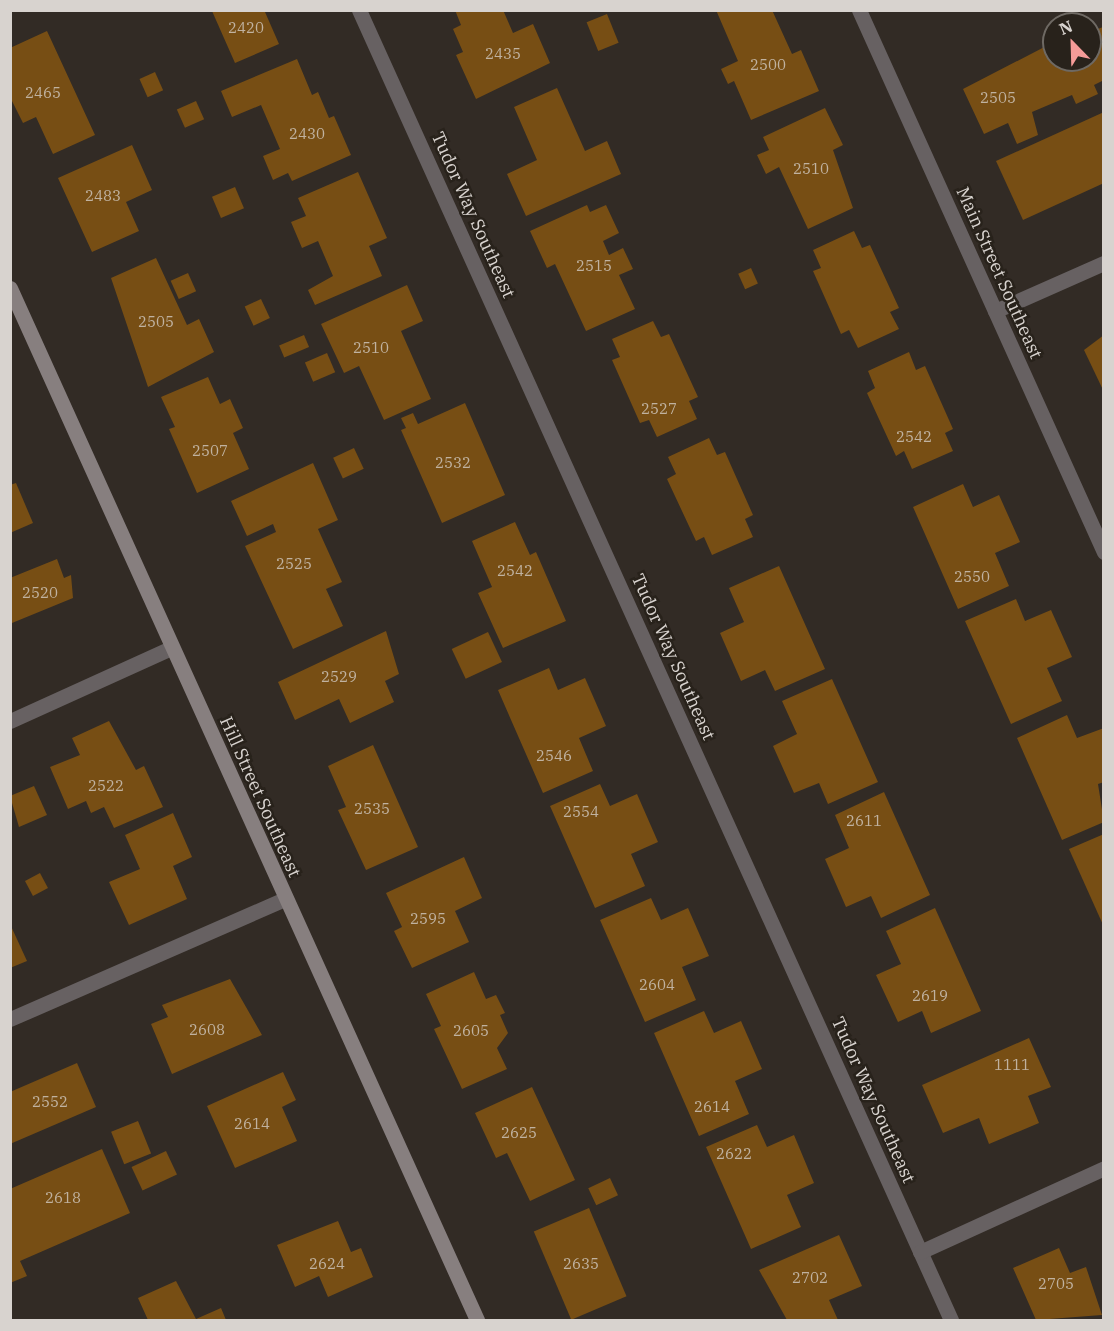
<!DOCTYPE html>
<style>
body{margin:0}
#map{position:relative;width:1114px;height:1331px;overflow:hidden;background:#322b25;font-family:"IBM Plex Serif",serif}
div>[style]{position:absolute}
.building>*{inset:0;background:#774e14;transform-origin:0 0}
.lane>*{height:15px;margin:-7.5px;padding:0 7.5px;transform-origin:7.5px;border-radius:7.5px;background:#676162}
.street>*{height:15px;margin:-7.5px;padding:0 7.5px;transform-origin:7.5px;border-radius:7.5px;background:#676162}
.secondary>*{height:15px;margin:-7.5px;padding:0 7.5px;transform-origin:7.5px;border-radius:7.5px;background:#877f7f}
span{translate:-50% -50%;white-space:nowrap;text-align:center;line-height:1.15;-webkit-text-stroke:5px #28221b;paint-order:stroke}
.number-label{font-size:15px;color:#c0b2a0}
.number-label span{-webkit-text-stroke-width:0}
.street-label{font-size:18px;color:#d8d3cf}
.frame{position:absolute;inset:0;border:12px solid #d8d3cf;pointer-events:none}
.north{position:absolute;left:1042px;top:12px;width:60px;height:60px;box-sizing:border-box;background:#28221b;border:2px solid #6e6963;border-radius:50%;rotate:337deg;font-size:16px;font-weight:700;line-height:24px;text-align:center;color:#d8d3cf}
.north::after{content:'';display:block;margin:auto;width:21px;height:27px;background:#f59b98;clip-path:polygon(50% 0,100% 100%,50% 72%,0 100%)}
</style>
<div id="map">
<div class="building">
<i style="clip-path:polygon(455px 10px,503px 10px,513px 33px,533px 24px,550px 63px,476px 99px,456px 55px,463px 52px,453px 29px,461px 25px)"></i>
<i style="clip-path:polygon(716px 10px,772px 10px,792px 54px,801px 50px,819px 91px,751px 120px,734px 81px,728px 84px,721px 69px,738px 61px)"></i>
<i style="clip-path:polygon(212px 11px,270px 11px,265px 12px,279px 44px,235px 63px)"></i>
<i style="left:607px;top:14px;width:31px;height:22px;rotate:68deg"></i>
<i style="clip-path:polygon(1103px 27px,1104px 80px,1094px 85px,1098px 94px,1076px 104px,1072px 95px,1032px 112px,1038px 135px,1017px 144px,1008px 123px,984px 134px,963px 89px,1054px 42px,1054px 60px,1090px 60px,1090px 32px)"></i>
<i style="clip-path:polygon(47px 31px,95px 135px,53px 154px,36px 117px,23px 123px,10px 97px,10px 48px)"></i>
<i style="clip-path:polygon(297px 59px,312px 95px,318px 92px,329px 118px,334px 116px,351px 155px,292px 181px,288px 173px,273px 180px,263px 156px,280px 149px,261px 105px,232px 117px,221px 91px)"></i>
<i style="left:155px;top:72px;width:20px;height:17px;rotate:66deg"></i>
<i style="clip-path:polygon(557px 88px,585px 151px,607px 141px,621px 174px,526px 216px,507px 174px,537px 160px,514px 107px)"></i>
<i style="left:196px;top:101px;width:20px;height:21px;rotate:66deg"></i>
<i style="clip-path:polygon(825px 108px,843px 145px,833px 150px,853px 208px,808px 229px,779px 167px,766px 174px,757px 155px,769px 150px,763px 137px)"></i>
<i style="clip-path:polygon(1104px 112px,1104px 183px,1023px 220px,996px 161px)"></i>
<i style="clip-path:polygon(132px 145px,152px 190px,126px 202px,139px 231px,92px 252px,58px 178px)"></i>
<i style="clip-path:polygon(358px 172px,387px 238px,369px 246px,382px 276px,315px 305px,308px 290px,333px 276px,318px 241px,302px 248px,291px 222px,306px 216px,298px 198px)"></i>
<i style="left:235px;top:187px;width:23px;height:25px;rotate:67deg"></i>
<i style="clip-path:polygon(587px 205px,590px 212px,606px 205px,619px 233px,603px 241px,609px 255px,623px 248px,633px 269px,619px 275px,635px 309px,586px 331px,555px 264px,547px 268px,530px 231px)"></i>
<i style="clip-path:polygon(854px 231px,862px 248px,870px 245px,899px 308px,890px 312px,899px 329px,858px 348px,849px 330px,841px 334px,813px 271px,821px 268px,813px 250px)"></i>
<i style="clip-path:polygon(156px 258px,187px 325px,199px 319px,214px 352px,148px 387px,111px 278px)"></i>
<i style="left:751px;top:268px;width:17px;height:14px;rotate:66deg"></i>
<i style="left:188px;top:273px;width:20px;height:19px;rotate:66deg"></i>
<i style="clip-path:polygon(407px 285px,423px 321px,401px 331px,431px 399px,384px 420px,359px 366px,344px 373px,321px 324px)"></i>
<i style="left:261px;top:299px;width:21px;height:18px;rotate:65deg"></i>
<i style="clip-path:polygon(653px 321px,661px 337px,669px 334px,698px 397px,689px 401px,697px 419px,657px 437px,649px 420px,640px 423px,612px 360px,620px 357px,612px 339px)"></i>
<i style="left:304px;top:335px;width:13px;height:27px;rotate:67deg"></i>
<i style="clip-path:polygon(1104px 335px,1104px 392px,1084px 350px)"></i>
<i style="clip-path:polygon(909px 352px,916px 370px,925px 366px,953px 429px,945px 433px,953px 451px,912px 469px,904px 451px,896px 456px,867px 393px,875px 388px,868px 371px)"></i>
<i style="left:327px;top:353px;width:21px;height:24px;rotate:67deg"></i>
<i style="clip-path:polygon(208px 377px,220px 404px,230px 399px,243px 428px,233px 433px,249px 469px,197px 493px,169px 429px,175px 427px,161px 397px)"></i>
<i style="clip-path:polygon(465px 403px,505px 495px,442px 523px,401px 430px,406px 428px,401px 418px,413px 413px,418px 424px)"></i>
<i style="clip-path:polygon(709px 438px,717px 455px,725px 452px,753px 515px,745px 519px,753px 537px,712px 555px,704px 537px,696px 541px,667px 479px,676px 474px,668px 457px)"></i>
<i style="left:354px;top:448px;width:23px;height:23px;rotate:65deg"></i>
<i style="clip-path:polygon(313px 463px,338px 520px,318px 529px,342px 582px,326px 589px,343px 626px,293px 649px,245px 546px,276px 532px,273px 524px,247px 536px,231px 501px)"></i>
<i style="clip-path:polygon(16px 483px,33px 523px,10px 533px,10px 485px)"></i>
<i style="clip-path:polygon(963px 484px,973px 507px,999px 495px,1020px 542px,995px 553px,1009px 586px,958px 609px,913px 507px)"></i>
<i style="clip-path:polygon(515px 522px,530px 555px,536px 552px,566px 621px,503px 648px,478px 593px,492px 587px,472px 541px)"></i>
<i style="clip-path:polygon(57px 559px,64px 578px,71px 575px,73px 598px,12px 623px,10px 578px)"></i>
<i style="clip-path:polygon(779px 566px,825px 669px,775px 691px,765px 670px,741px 681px,720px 633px,744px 622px,729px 588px)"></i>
<i style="clip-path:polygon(1016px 599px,1025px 621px,1051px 610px,1072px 657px,1047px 668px,1062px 701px,1011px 724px,965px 621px)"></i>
<i style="clip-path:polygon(386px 631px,399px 674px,385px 681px,394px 702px,350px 723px,339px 699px,295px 720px,278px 682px)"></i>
<i style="left:488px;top:632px;width:33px;height:40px;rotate:65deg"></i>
<i style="clip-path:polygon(549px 668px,558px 690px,585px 678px,606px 726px,579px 738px,593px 771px,543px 793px,498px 690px)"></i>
<i style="clip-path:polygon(832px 679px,878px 782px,828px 804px,819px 783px,794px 793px,773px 746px,797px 734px,782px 701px)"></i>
<i style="clip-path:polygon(1067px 715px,1077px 738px,1104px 728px,1104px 782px,1098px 784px,1104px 822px,1062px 840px,1017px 738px)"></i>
<i style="clip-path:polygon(109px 721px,136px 770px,144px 766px,163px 807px,114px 828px,104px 807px,91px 813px,86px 801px,68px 809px,50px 767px,80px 755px,72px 738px)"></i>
<i style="clip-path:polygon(373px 745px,418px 847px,366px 870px,338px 810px,346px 807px,328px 766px)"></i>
<i style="clip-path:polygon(600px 784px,610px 806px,637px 794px,658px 842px,631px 854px,645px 886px,595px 908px,550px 806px)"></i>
<i style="clip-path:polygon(34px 786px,47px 815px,19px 827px,10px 796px)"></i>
<i style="clip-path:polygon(884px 792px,930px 895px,881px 918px,871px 896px,846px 907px,825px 859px,849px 848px,835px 815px)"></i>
<i style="clip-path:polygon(173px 813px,192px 857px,173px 866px,187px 899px,129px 925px,109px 882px,140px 869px,125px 835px)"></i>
<i style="clip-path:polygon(1104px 834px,1104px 927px,1069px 849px)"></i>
<i style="clip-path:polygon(464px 857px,482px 898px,455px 911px,469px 942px,412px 968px,394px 931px,402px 927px,386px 893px)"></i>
<i style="left:40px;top:873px;width:17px;height:17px;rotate:62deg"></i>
<i style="clip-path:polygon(651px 898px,661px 920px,688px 908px,709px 956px,682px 967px,696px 1000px,645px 1022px,600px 920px)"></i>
<i style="clip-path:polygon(935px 908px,981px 1011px,931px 1033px,922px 1011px,898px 1022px,876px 975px,901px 964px,886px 931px)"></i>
<i style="clip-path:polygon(10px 924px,27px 961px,10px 968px)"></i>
<i style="clip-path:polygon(474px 972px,486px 999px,496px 995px,505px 1013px,500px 1015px,508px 1033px,497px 1048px,507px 1069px,462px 1089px,434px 1029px,441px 1026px,426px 994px)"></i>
<i style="clip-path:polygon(230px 979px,262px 1035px,172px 1074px,151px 1024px,168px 1017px,162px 1005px)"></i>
<i style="clip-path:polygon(704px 1011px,714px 1033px,741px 1021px,762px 1069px,735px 1081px,749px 1114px,699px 1136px,654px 1033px)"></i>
<i style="clip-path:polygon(1029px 1038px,1051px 1087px,1028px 1096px,1039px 1123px,989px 1144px,979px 1118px,943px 1133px,922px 1085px)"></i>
<i style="clip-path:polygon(77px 1063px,96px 1107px,10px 1144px,10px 1092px)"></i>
<i style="clip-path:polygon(283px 1072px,296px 1100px,282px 1107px,297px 1141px,235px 1168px,207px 1106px)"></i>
<i style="clip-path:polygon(532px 1087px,575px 1180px,530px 1201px,507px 1153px,496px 1158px,475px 1113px)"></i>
<i style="left:138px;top:1121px;width:35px;height:29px;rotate:68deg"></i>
<i style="clip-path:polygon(757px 1125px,767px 1147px,794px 1135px,814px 1183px,787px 1195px,801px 1227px,751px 1249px,706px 1147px)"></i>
<i style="clip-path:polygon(102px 1149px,130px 1213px,20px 1261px,27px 1276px,10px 1283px,10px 1189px)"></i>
<i style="left:166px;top:1151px;width:26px;height:38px;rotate:65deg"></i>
<i style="left:610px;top:1178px;width:19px;height:24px;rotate:65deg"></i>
<i style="left:589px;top:1208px;width:96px;height:60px;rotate:67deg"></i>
<i style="clip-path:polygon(338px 1221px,351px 1252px,361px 1248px,373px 1277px,328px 1297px,319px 1276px,295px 1287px,277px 1245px)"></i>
<i style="clip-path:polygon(839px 1235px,862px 1286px,829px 1300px,838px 1320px,787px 1320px,759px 1270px)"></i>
<i style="clip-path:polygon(1059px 1248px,1070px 1273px,1086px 1267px,1102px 1315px,1036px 1320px,1013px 1268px)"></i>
<i style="clip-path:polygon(176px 1281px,196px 1319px,221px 1308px,226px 1320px,148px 1320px,138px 1298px)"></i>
</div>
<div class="lane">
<i style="left:995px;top:311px;width:119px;rotate:-23.8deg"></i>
<i style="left:10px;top:721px;width:177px;rotate:-24.4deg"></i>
<i style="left:10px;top:1019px;width:300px;rotate:-23.6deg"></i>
</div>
<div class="street">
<i style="left:359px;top:10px;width:1438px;rotate:65.68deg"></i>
<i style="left:859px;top:10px;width:595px;rotate:65.68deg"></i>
<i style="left:920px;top:1252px;width:202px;rotate:-24.5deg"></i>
</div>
<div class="secondary">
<i style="left:10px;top:288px;width:1133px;rotate:65.65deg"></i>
</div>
<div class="number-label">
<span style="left:246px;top:28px">2420</span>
<span style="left:503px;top:54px">2435</span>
<span style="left:768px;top:65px">2500</span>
<span style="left:43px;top:93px">2465</span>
<span style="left:998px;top:98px">2505</span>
<span style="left:307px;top:134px">2430</span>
<span style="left:811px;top:169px">2510</span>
<span style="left:103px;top:196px">2483</span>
<span style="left:594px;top:266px">2515</span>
<span style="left:156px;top:322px">2505</span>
<span style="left:371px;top:348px">2510</span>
<span style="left:659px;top:409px">2527</span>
<span style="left:914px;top:437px">2542</span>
<span style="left:210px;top:451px">2507</span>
<span style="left:453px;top:463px">2532</span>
<span style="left:294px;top:564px">2525</span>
<span style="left:515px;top:571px">2542</span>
<span style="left:972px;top:577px">2550</span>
<span style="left:40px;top:593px">2520</span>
<span style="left:339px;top:677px">2529</span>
<span style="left:554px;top:756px">2546</span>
<span style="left:106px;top:786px">2522</span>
<span style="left:372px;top:809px">2535</span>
<span style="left:581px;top:812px">2554</span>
<span style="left:864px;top:821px">2611</span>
<span style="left:428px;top:919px">2595</span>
<span style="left:657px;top:985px">2604</span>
<span style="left:930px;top:996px">2619</span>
<span style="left:207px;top:1030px">2608</span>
<span style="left:471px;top:1031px">2605</span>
<span style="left:1012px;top:1065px">1111</span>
<span style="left:50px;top:1102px">2552</span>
<span style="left:712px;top:1107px">2614</span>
<span style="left:252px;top:1124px">2614</span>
<span style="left:519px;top:1133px">2625</span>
<span style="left:734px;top:1154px">2622</span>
<span style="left:63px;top:1198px">2618</span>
<span style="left:327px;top:1264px">2624</span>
<span style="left:581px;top:1264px">2635</span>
<span style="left:810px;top:1278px">2702</span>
<span style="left:1056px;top:1284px">2705</span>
</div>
<div class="street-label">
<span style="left:473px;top:215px;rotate:66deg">Tudor Way Southeast</span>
<span style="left:999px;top:273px;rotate:66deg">Main Street Southeast</span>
<span style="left:673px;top:657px;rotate:66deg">Tudor Way Southeast</span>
<span style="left:260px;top:797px;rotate:66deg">Hill Street Southeast</span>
<span style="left:873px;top:1100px;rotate:66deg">Tudor Way Southeast</span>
</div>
<div class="frame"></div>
<div class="north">N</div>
</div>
